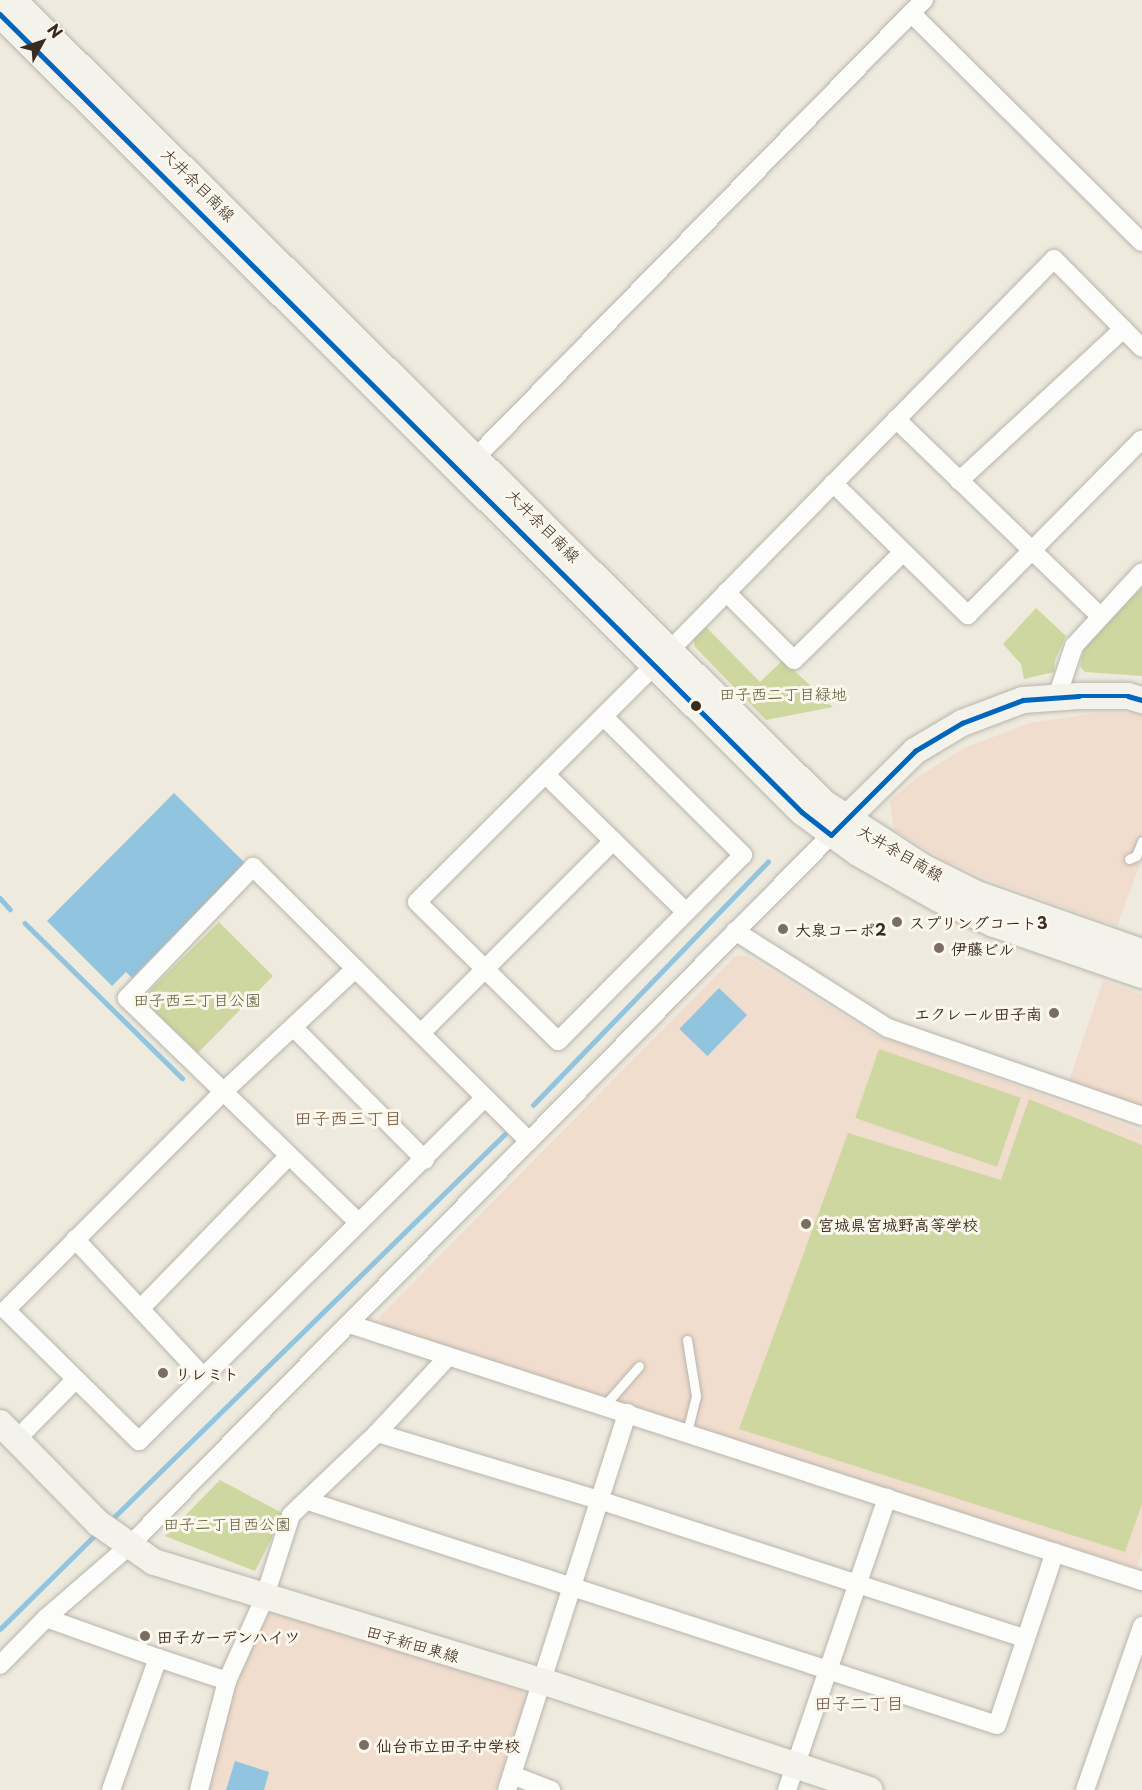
<!DOCTYPE html>
<meta charset="utf-8">
<style>
body{margin:0}
#map{position:relative;width:1142px;height:1790px;overflow:hidden;background:#eeeade;font-family:"Playpen Sans","Klee One",sans-serif}
div>[style]{position:absolute}
.built>*{inset:0;background:#f1ddce}
.green>*{inset:0;background:#ced79f;transform-origin:0 0}
.water>*{inset:0;background:#90c4df;transform-origin:0 0}
.stream>*{height:4.5px;margin:-2.25px;padding:0 2.25px;transform-origin:2.25px;border-radius:2.25px;background:#90c4df}
.roads{filter:drop-shadow(0 0 2px #b9b5ac) drop-shadow(0 0 2px #b9b5ac)}
.lane>*{height:9px;margin:-4.5px;padding:0 4.5px;transform-origin:4.5px;border-radius:4.5px;background:#fcfcfa}
.street>*{height:18px;margin:-9px;padding:0 9px;transform-origin:9px;border-radius:9px;background:#fcfcfa}
.secondary>*{height:26px;margin:-13px;padding:0 13px;transform-origin:13px;border-radius:13px;background:#f3f2eb}
.bus-1>*{height:4.5px;margin:-2.25px;padding:0 2.25px;transform-origin:2.25px;border-radius:2.25px;background:#0065bd}
.dots>*{width:16px;height:16px;translate:-50% -50%;box-sizing:border-box;border:3px solid #fbf7ec;border-radius:50%}
span{translate:-50% -50%;white-space:nowrap;text-align:center;line-height:1.15;-webkit-text-stroke:6px #fbf7ec;paint-order:stroke}
.street-label{font-size:16px;color:#3b2a1e}
.park-label{font-size:16px;color:#5f5935}
.poi-label{font-size:16px;color:#3b2a1e;font-weight:700}
.left{translate:0 -50%;text-align:left}
.right{translate:-100% -50%;text-align:right}
.neighbourhood-label{font-size:18px;color:#70523b}
.north{position:absolute;left:12px;top:12px;width:60px;height:60px;-webkit-text-stroke:4px #fbf7ec;paint-order:stroke;rotate:50deg;font-size:16px;font-weight:700;line-height:24px;text-align:center;color:#3b2a1e}
.north::after{content:'';display:block;margin:auto;width:21px;height:27px;background:#3b2a1e;clip-path:polygon(50% 0,100% 100%,50% 72%,0 100%)}
</style>
<div id="map">
<div class="built">
<i style="clip-path:polygon(1096px 713px,1142px 714px,1142px 859px,1117px 926px,997px 883px,948px 862px,894px 830px,890px 801px,919px 776px,964px 748px,1030px 723px)"></i>
<i style="clip-path:polygon(735px 956px,747px 956px,874px 1034px,1142px 1131px,1142px 1552px,1137px 1568px,387px 1331px,379px 1317px)"></i>
<i style="clip-path:polygon(1103px 981px,1142px 994px,1142px 1108px,1068px 1084px)"></i>
<i style="clip-path:polygon(271px 1609px,521px 1689px,526px 1699px,495px 1790px,203px 1790px,261px 1614px)"></i>
</div>
<div class="green">
<i style="clip-path:polygon(1142px 588px,1142px 676px,1085px 672px,1080px 666px,1085px 644px)"></i>
<i style="clip-path:polygon(1036px 608px,1066px 636px,1055px 660px,1054px 672px,1024px 679px,1021px 664px,1003px 644px)"></i>
<i style="clip-path:polygon(704px 625px,760px 682px,783px 660px,833px 707px,766px 720px,695px 647px,693px 636px)"></i>
<i style="clip-path:polygon(219px 922px,273px 976px,198px 1053px,148px 1005px,149px 991px)"></i>
<i style="left:879px;top:1049px;width:150px;height:73px;rotate:19deg"></i>
<i style="clip-path:polygon(1029px 1099px,1142px 1145px,1142px 1504px,1125px 1552px,739px 1429px,848px 1133px,1001px 1180px)"></i>
<i style="clip-path:polygon(220px 1480px,284px 1514px,255px 1571px,165px 1536px)"></i>
</div>
<div class="water">
<i style="clip-path:polygon(174px 793px,245px 863px,132px 978px,126px 972px,112px 986px,47px 921px)"></i>
<i style="left:719px;top:988px;width:39px;height:57px;rotate:44deg"></i>
<i style="clip-path:polygon(235px 1761px,269px 1772px,264px 1790px,226px 1790px)"></i>
</div>
<div class="stream">
<i style="left:0;top:898px;width:15px;rotate:48deg"></i>
<i style="left:25px;top:923px;width:221px;rotate:44.6deg"></i>
<i style="left:533px;top:1105px;width:338px;rotate:-46deg"></i>
<i style="left:109px;top:1522px;width:554px;rotate:-44.42deg"></i>
<i style="left:0;top:1629px;width:138px;rotate:-44.7deg"></i>
</div>
<div class="roads">
<div class="lane">
<i style="left:1129px;top:859px;width:8px;rotate:-23deg"></i>
<i style="left:1136px;top:856px;width:16px;rotate:-68deg"></i>
<i style="left:687px;top:1340px;width:57px;rotate:80.9deg"></i>
<i style="left:696px;top:1396px;width:38px;rotate:104deg"></i>
<i style="left:604px;top:1406px;width:53px;rotate:-48.8deg"></i>
</div>
<div class="street">
<i style="left:911px;top:13px;width:325px;rotate:44.8deg"></i>
<i style="left:896px;top:419px;width:282px;rotate:44deg"></i>
<i style="left:476px;top:457px;width:640px;rotate:-45.57deg"></i>
<i style="left:959px;top:481px;width:224px;rotate:-42.8deg"></i>
<i style="left:833px;top:483px;width:189px;rotate:44.4deg"></i>
<i style="left:968px;top:615px;width:247px;rotate:-45.3deg"></i>
<i style="left:726px;top:592px;width:96px;rotate:45deg"></i>
<i style="left:794px;top:660px;width:153px;rotate:-44.7deg"></i>
<i style="left:670px;top:650px;width:548px;rotate:-45.52deg"></i>
<i style="left:1054px;top:259px;width:125px;rotate:45.3deg"></i>
<i style="left:1057px;top:697px;width:54px;rotate:-71.6deg"></i>
<i style="left:1074px;top:646px;width:100px;rotate:-47.4deg"></i>
<i style="left:604px;top:717px;width:196px;rotate:44.8deg"></i>
<i style="left:743px;top:855px;width:262px;rotate:134.8deg"></i>
<i style="left:558px;top:1041px;width:198px;rotate:-135.4deg"></i>
<i style="left:417px;top:902px;width:339px;rotate:-44.9deg"></i>
<i style="left:546px;top:775px;width:194px;rotate:44.4deg"></i>
<i style="left:735px;top:931px;width:181px;rotate:32.4deg"></i>
<i style="left:888px;top:1028px;width:269px;rotate:19.1deg"></i>
<i style="left:355px;top:969px;width:180px;rotate:137deg"></i>
<i style="left:223px;top:1092px;width:308px;rotate:134.9deg"></i>
<i style="left:6px;top:1310px;width:187px;rotate:44.6deg"></i>
<i style="left:139px;top:1441px;width:486px;rotate:-44.8deg"></i>
<i style="left:294px;top:1028px;width:186px;rotate:45.2deg"></i>
<i style="left:421px;top:1033px;width:272px;rotate:-45deg"></i>
<i style="left:358px;top:1222px;width:322px;rotate:-135.9deg"></i>
<i style="left:127px;top:998px;width:182px;rotate:-46.1deg"></i>
<i style="left:253px;top:867px;width:389px;rotate:44.8deg"></i>
<i style="left:75px;top:1239px;width:186px;rotate:47deg"></i>
<i style="left:141px;top:1308px;width:212px;rotate:-45.8deg"></i>
<i style="left:349px;top:1324px;width:834px;rotate:17.96deg"></i>
<i style="left:377px;top:1433px;width:232px;rotate:16.8deg"></i>
<i style="left:599px;top:1500px;width:449px;rotate:18deg"></i>
<i style="left:17px;top:1439px;width:84px;rotate:-45.5deg"></i>
<i style="left:308px;top:1501px;width:724px;rotate:18.01deg"></i>
<i style="left:997px;top:1725px;width:182px;rotate:-71.5deg"></i>
<i style="left:46px;top:1618px;width:119px;rotate:19.7deg"></i>
<i style="left:158px;top:1658px;width:140px;rotate:109.6deg"></i>
<i style="left:158px;top:1658px;width:73px;rotate:18.4deg"></i>
<i style="left:0;top:1665px;width:66px;rotate:-45.6deg"></i>
<i style="left:46px;top:1618px;width:108px;rotate:-40.9deg"></i>
<i style="left:128px;top:1547px;width:1012px;rotate:-45.36deg"></i>
<i style="left:512px;top:1775px;width:42px;rotate:21deg"></i>
<i style="left:199px;top:1790px;width:113px;rotate:-75.6deg"></i>
<i style="left:227px;top:1681px;width:90px;rotate:-65.7deg"></i>
<i style="left:264px;top:1599px;width:88px;rotate:-72.2deg"></i>
<i style="left:291px;top:1515px;width:119px;rotate:-43.6deg"></i>
<i style="left:377px;top:1433px;width:103px;rotate:-47deg"></i>
<i style="left:507px;top:1790px;width:396px;rotate:-72.3deg"></i>
<i style="left:787px;top:1790px;width:309px;rotate:-71.1deg"></i>
<i style="left:1085px;top:1790px;width:174px;rotate:-70.8deg"></i>
</div>
<div class="secondary">
<i style="left:13px;top:0;width:1141px;rotate:44.72deg"></i>
<i style="left:824px;top:803px;width:118px;rotate:32.9deg"></i>
<i style="left:923px;top:867px;width:60px;rotate:26.6deg"></i>
<i style="left:977px;top:894px;width:175px;rotate:19.4deg"></i>
<i style="left:0;top:14px;width:1131px;rotate:44.86deg"></i>
<i style="left:802px;top:812px;width:69px;rotate:36.2deg"></i>
<i style="left:858px;top:853px;width:93px;rotate:29.6deg"></i>
<i style="left:939px;top:899px;width:60px;rotate:24.4deg"></i>
<i style="left:994px;top:924px;width:157px;rotate:19deg"></i>
<i style="left:846px;top:819px;width:97px;rotate:-44.6deg"></i>
<i style="left:915px;top:751px;width:55px;rotate:-30.8deg"></i>
<i style="left:962px;top:723px;width:65px;rotate:-20.7deg"></i>
<i style="left:1023px;top:700px;width:56px;rotate:-4.1deg"></i>
<i style="left:1079px;top:696px;width:49px"></i>
<i style="left:1128px;top:696px;width:15px;rotate:16deg"></i>
<i style="left:0;top:1423px;width:140px;rotate:45.6deg"></i>
<i style="left:98px;top:1523px;width:68px;rotate:34.9deg"></i>
<i style="left:154px;top:1562px;width:409px;rotate:17.1deg"></i>
<i style="left:545px;top:1682px;width:342px;rotate:18.4deg"></i>
</div>
</div>
<div class="bus-1">
<i style="left:0;top:14px;width:1131px;rotate:44.86deg"></i>
<i style="left:802px;top:812px;width:37px;rotate:38deg"></i>
<i style="left:831px;top:835px;width:119px;rotate:-45deg"></i>
<i style="left:915px;top:751px;width:55px;rotate:-30.8deg"></i>
<i style="left:962px;top:723px;width:65px;rotate:-20.7deg"></i>
<i style="left:1023px;top:700px;width:56px;rotate:-4.1deg"></i>
<i style="left:1079px;top:696px;width:49px"></i>
<i style="left:1128px;top:696px;width:15px;rotate:16deg"></i>
</div>
<div class="dots">
<i style="left:696px;top:706px;background:#3b2a1e"></i>
<i style="left:897px;top:922px;background:#7a6d61"></i>
<i style="left:783px;top:929px;background:#7a6d61"></i>
<i style="left:939px;top:948px;background:#7a6d61"></i>
<i style="left:1054px;top:1013px;background:#7a6d61"></i>
<i style="left:806px;top:1224px;background:#7a6d61"></i>
<i style="left:163px;top:1373px;background:#7a6d61"></i>
<i style="left:145px;top:1636px;background:#7a6d61"></i>
<i style="left:364px;top:1745px;background:#7a6d61"></i>
</div>
<div class="street-label">
<span style="left:199px;top:184px;rotate:45deg">大井余目南線</span>
<span style="left:544px;top:525px;rotate:45deg">大井余目南線</span>
<span style="left:901px;top:852px;rotate:30deg">大井余目南線</span>
<span style="left:413px;top:1643px;rotate:16deg">田子新田東線</span>
</div>
<div class="park-label">
<span style="left:783px;top:693px">田子西二丁目緑地</span>
<span style="left:197px;top:999px">田子西三丁目公園</span>
<span style="left:227px;top:1523px">田子二丁目西公園</span>
</div>
<div class="poi-label">
<span class="left" style="left:909px;top:922px">スプリングコート3</span>
<span class="left" style="left:795px;top:929px">大泉コーポ2</span>
<span class="left" style="left:951px;top:948px">伊藤ビル</span>
<span class="right" style="left:1042px;top:1013px">エクレール田子南</span>
<span class="left" style="left:818px;top:1224px">宮城県宮城野高等学校</span>
<span class="left" style="left:175px;top:1373px">リレミト</span>
<span class="left" style="left:157px;top:1636px">田子ガーデンハイツ</span>
<span class="left" style="left:376px;top:1745px">仙台市立田子中学校</span>
</div>
<div class="neighbourhood-label">
<span style="left:348px;top:1118px">田子西三丁目</span>
<span style="left:859px;top:1703px">田子二丁目</span>
</div>
<div class="north">N</div>
</div>
